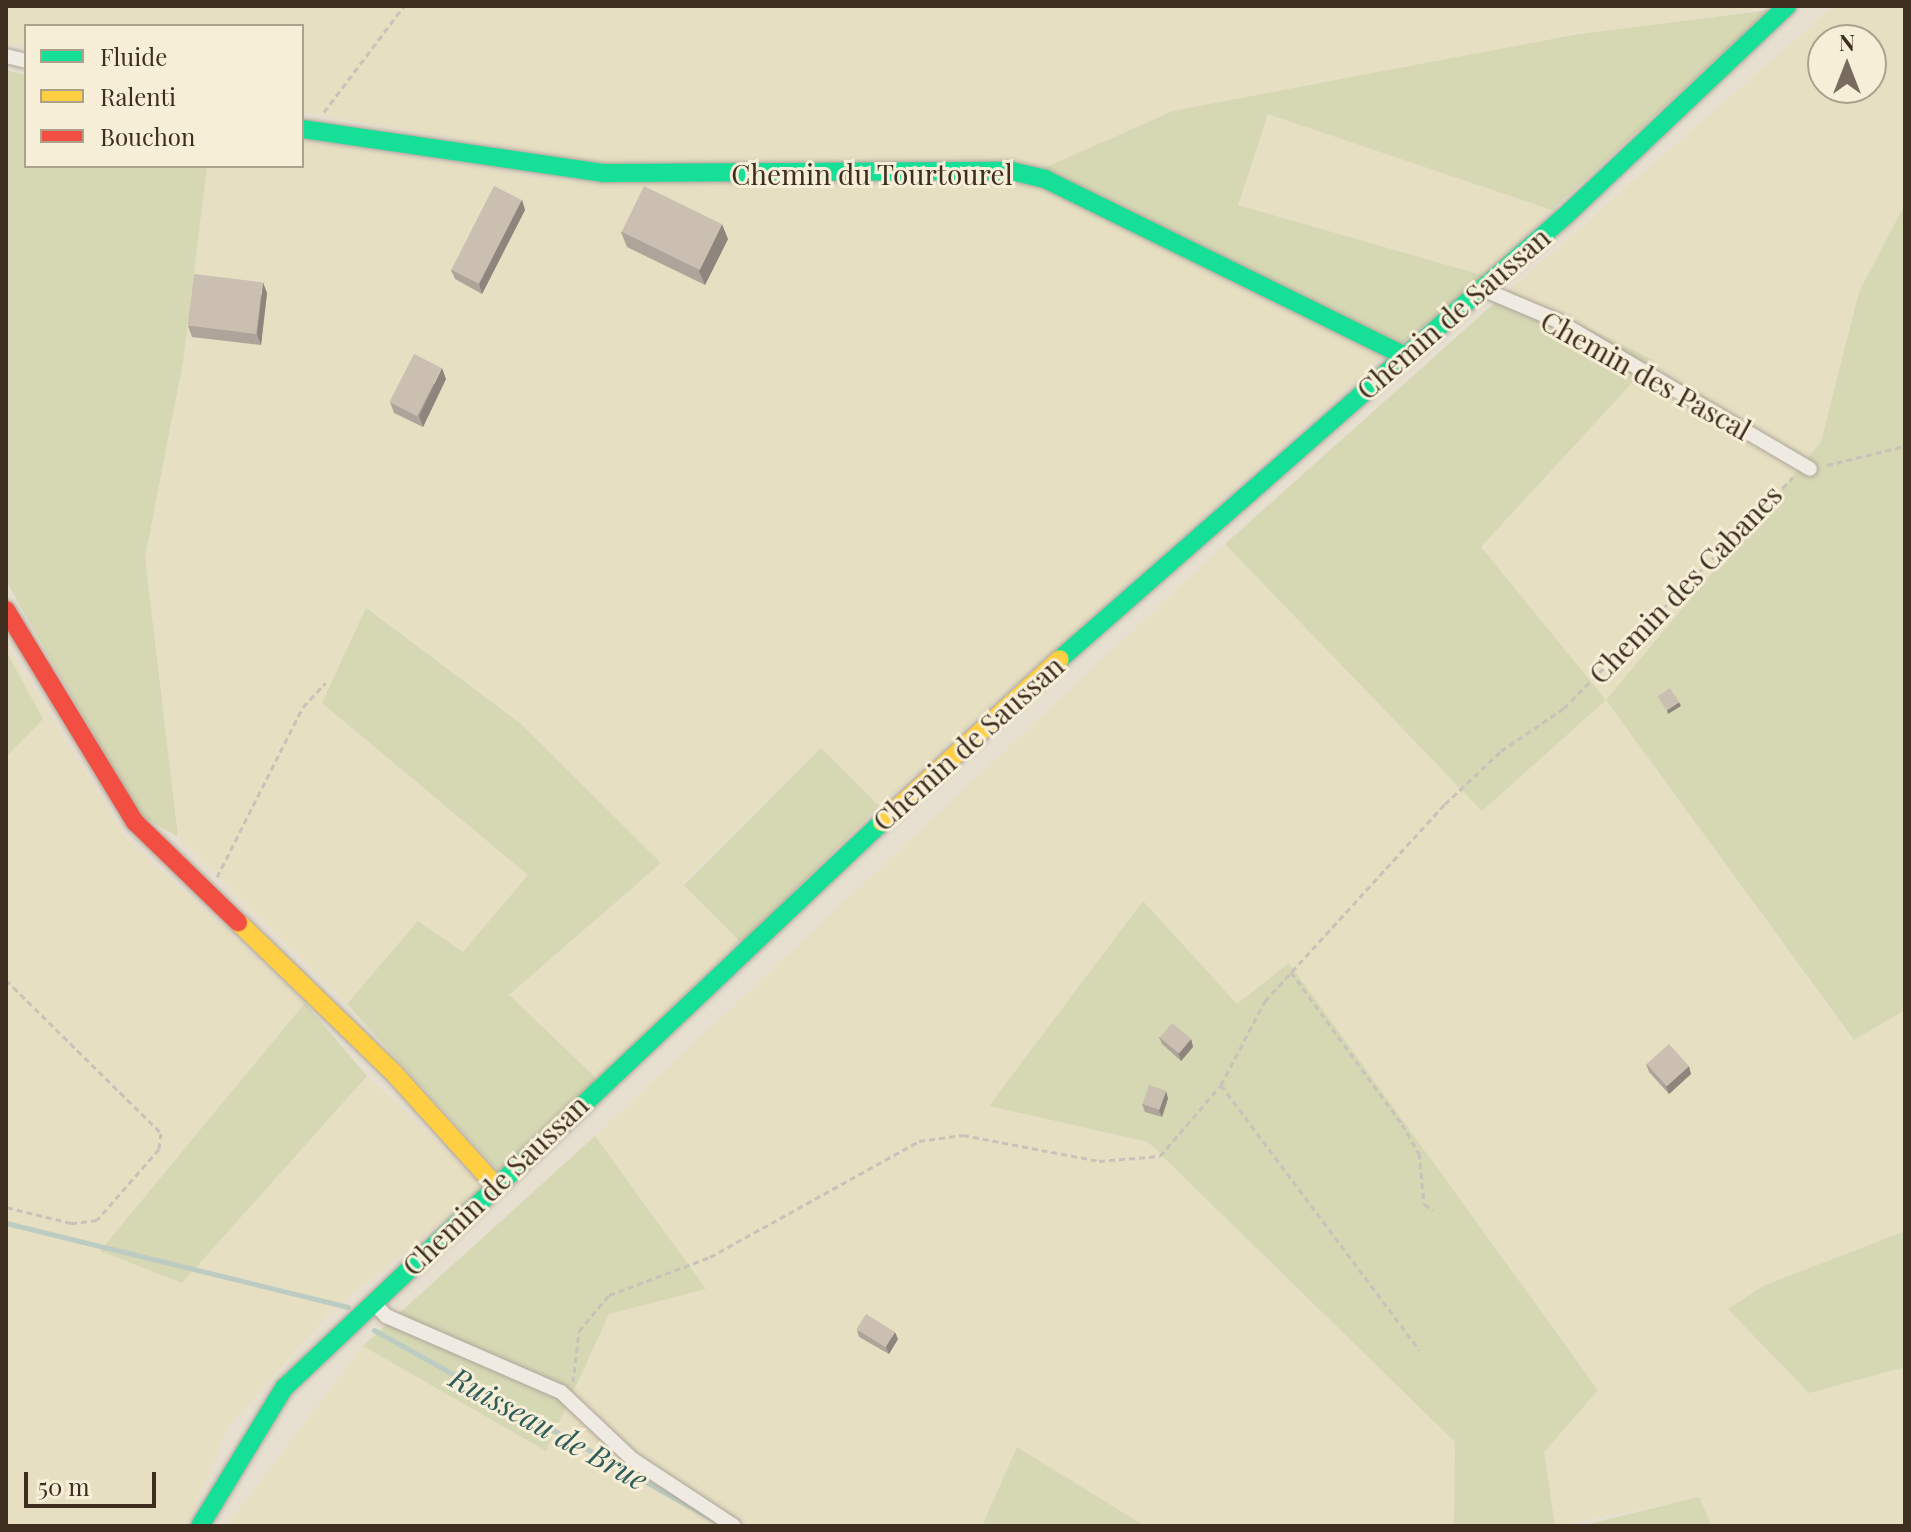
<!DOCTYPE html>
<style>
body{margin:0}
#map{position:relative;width:1911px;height:1532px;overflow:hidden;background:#e7e0d1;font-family:"Playfair Display",serif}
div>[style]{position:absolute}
.farmland>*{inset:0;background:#e6dfc2}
.green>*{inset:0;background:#d6d7b3;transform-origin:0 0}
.stream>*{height:5px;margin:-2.5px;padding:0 2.5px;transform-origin:2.5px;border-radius:2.5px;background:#bcccc2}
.path>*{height:3px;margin-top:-1.5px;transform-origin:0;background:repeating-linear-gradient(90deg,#c8c2b9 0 6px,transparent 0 10px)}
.roads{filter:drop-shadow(0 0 2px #ada599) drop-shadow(0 0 2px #ada599)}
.street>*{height:14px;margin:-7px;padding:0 7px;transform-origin:7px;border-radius:7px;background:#efebe3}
.fast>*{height:18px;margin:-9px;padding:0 9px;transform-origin:9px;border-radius:9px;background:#16e098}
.slow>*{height:18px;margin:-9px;padding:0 9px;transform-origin:9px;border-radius:9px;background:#ffcf43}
.jam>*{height:18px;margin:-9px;padding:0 9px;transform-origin:9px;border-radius:9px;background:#f24e42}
.wall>*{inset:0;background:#afa499}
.shaded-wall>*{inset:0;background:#8e867d}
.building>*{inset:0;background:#cbbfb2;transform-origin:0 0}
span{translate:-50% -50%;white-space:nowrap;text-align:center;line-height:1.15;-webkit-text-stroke:6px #f7eed8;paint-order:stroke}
.street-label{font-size:28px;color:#3d2e20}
.water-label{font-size:30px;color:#2f5d5a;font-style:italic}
.frame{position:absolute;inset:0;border:8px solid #3d2e20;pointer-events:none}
.legend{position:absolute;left:24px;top:24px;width:280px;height:144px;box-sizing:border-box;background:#f7eed8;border:2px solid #ada18e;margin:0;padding:10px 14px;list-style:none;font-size:24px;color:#3d2e20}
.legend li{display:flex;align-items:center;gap:16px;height:40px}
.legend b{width:40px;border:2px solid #ada18e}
.north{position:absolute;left:1807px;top:24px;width:80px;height:80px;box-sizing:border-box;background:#f7eed8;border:2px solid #ada18e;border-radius:50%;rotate:0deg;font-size:22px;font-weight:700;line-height:32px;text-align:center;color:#3d2e20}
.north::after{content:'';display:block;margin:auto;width:28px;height:36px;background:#786c5e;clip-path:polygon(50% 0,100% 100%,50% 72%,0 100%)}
.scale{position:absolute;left:24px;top:1472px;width:132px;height:36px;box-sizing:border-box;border:4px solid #3d2e20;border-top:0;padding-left:10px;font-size:24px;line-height:28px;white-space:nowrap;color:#3d2e20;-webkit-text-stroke:6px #f7eed8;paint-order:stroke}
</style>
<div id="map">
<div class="farmland">
<i style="clip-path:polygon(6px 6px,1773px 6px,1173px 111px,1044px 168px,606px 164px,302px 112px,302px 26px,26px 26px,26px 48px,6px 43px)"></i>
<i style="clip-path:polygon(evenodd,1834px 6px,1905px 6px,1905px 204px,1859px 292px,1821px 442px,1606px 700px,1853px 1040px,1905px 1010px,1905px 1231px,1763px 1286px,1729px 1309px,1809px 1393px,1905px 1367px,1905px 1526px,1712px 1526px,1699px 1498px,1555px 1526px,1544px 1452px,1598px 1389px,1289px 964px,1237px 1005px,990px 1106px,1148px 1142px,1455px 1442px,1454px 1526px,1142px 1526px,1017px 1447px,982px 1526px,226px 1526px,363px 1346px,546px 1450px,608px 1314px,706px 1289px,595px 1136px,1225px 544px,1482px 810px,1605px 700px,1481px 548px,1652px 360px,1509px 290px,1834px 6px,1823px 40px,1871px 40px,1871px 88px,1823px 88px,1823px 40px)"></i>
<i style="clip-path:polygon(1268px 113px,1552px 210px,1485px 276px,1238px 205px)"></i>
<i style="clip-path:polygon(302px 140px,571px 182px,1041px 184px,1382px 357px,879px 806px,821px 748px,683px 883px,740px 940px,598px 1080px,509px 996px,661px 863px,322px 703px,528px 875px,463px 952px,418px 921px,347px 1004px,178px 837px,145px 557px,183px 362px,207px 166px,302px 166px)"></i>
<i style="clip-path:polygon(6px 644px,125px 837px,305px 1003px,100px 1251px,182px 1283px,367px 1076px,484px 1187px,328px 1314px,228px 1428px,187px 1526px,6px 1526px)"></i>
</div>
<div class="green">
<i style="clip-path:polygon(1769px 10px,1552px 210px,1268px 114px,1238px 205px,1485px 276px,1401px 344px,1044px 168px,1173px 111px,1574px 35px)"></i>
<i style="clip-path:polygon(6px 70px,26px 75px,26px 166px,207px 166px,183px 362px,145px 557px,178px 837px,139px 814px,6px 581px)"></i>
<i style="clip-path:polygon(1905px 204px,1905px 1010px,1854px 1040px,1606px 700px,1482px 811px,1225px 544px,1509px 290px,1653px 360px,1481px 547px,1606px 700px,1821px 442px,1859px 292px)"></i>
<i style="clip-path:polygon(366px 608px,521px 724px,661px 863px,509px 995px,598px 1080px,499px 1172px,347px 1004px,418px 921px,463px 952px,528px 875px,322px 703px)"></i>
<i style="clip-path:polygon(6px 651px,43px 719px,6px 757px)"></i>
<i style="left:821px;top:748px;width:82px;height:194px;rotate:45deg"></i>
<i style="clip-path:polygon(1143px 901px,1237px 1004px,1289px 963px,1598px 1390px,1544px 1452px,1555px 1526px,1454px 1526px,1455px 1442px,1148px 1142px,989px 1106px)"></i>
<i style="clip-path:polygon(305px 1003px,367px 1076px,182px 1283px,100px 1251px)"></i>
<i style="clip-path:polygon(595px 1136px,706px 1289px,609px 1314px,546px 1451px,363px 1346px)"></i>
<i style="clip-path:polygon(1905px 1231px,1905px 1367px,1809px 1393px,1728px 1309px,1763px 1286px)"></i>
<i style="clip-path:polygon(1017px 1447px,1143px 1525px,1142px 1526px,982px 1526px)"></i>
<i style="clip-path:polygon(1699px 1497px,1712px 1526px,1580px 1526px)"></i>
</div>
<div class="stream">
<i style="left:6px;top:1223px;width:352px;rotate:13.8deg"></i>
<i style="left:374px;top:1330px;width:387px;rotate:29.2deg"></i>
</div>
<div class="path">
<i style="left:324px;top:112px;width:133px;rotate:-53deg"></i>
<i style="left:1827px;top:465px;width:80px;rotate:-13.7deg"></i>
<i style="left:217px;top:877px;width:191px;rotate:-63.2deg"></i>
<i style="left:303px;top:707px;width:33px;rotate:-47deg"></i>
<i style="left:1291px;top:972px;width:188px;rotate:53.9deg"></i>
<i style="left:1402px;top:1124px;width:34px;rotate:60deg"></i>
<i style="left:1419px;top:1153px;width:51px;rotate:84.4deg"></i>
<i style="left:1424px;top:1204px;width:11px;rotate:34deg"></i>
<i style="left:6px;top:980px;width:218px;rotate:44.6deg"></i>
<i style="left:161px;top:1133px;width:16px;rotate:97deg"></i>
<i style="left:159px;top:1149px;width:94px;rotate:131.1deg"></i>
<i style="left:97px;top:1220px;width:26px;rotate:173deg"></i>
<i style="left:71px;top:1223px;width:67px;rotate:-166.2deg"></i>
<i style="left:1221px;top:1085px;width:331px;rotate:53.2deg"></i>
<i style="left:573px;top:1382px;width:51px;rotate:-83.3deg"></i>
<i style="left:579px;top:1331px;width:47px;rotate:-50.2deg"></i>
<i style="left:609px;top:1295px;width:108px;rotate:-20.6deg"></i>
<i style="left:710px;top:1257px;width:239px;rotate:-29deg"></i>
<i style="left:919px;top:1141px;width:44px;rotate:-7.8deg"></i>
<i style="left:963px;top:1135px;width:138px;rotate:10.8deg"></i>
<i style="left:1099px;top:1161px;width:61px;rotate:-4.7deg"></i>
<i style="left:1160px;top:1156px;width:94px;rotate:-49.3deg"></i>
<i style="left:1221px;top:1085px;width:95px;rotate:-62.4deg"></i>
<i style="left:1265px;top:1001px;width:267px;rotate:-47.6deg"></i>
<i style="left:1445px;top:804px;width:77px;rotate:-43.4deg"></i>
<i style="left:1501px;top:751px;width:76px;rotate:-34.3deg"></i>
<i style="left:1564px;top:708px;width:325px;rotate:-45.2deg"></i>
</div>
<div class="roads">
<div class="street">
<i style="left:6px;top:56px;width:21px;rotate:14deg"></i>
<i style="left:1480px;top:288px;width:85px;rotate:22.9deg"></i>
<i style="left:1558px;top:321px;width:292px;rotate:30.4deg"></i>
<i style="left:374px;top:1303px;width:18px;rotate:47deg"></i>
<i style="left:386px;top:1316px;width:191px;rotate:23.5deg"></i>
<i style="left:561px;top:1392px;width:98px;rotate:43.3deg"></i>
<i style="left:632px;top:1459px;width:122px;rotate:33.3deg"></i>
</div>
<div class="fast">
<i style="left:302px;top:129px;width:305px;rotate:8.3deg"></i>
<i style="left:604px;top:173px;width:407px;rotate:-0.3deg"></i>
<i style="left:1011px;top:171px;width:35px;rotate:13deg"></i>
<i style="left:1045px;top:179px;width:399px;rotate:26.2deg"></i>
<i style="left:1060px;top:659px;width:672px;rotate:-41.26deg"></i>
<i style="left:1565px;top:216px;width:306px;rotate:-43.4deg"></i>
<i style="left:200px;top:1526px;width:162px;rotate:-58.7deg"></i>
<i style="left:284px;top:1388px;width:823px;rotate:-43.43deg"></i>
</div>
<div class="slow">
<i style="left:882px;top:822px;width:241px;rotate:-42.5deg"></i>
<i style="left:238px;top:922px;width:214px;rotate:44.1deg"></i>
<i style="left:392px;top:1071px;width:152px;rotate:47.9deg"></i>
</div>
<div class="jam">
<i style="left:6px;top:610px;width:248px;rotate:58.7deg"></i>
<i style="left:135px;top:822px;width:144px;rotate:44.2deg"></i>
</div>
</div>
<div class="wall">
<i style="clip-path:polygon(522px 200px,525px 210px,482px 294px,455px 279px,451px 270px)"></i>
<i style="clip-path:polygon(621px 232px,728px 239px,705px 285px,627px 247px)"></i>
<i style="clip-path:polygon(267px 293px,261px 345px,192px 337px,188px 326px)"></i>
<i style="clip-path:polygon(446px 379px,423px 427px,394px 413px,390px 402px)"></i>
<i style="clip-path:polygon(1159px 1037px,1191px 1039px,1193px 1047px,1181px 1061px,1162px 1044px)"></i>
<i style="clip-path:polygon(1646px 1064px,1691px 1074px,1669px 1094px,1649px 1072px)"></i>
<i style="clip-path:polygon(1168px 1098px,1162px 1117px,1145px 1112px,1142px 1104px)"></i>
<i style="clip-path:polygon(857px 1330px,898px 1339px,889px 1354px,859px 1337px)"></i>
</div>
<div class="shaded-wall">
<i style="clip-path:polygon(522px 200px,525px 210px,482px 294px,479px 284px)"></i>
<i style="clip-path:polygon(722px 224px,728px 239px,705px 285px,699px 271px)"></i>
<i style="clip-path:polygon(263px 282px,267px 293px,261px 345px,257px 334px)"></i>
<i style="clip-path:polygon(442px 368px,446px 379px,423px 427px,419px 416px)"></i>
<i style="clip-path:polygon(1679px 702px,1681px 706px,1668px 714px,1667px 710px)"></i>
<i style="clip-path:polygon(1191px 1039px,1193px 1047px,1181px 1061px,1178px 1053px)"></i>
<i style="clip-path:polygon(1689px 1066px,1691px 1074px,1669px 1094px,1666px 1086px)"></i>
<i style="clip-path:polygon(1166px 1091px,1168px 1098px,1162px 1117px,1159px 1110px)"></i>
<i style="clip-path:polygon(895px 1332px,898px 1339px,889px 1354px,886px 1347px)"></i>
</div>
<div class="building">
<i style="left:494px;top:186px;width:31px;height:94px;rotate:27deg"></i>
<i style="left:644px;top:186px;width:87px;height:51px;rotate:26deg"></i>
<i style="left:194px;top:274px;width:69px;height:52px;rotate:7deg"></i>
<i style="left:414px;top:354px;width:31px;height:54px;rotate:27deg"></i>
<i style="left:1670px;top:688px;width:17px;height:15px;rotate:57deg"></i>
<i style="left:1172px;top:1023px;width:25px;height:19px;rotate:40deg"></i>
<i style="left:1669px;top:1044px;width:30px;height:30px;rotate:48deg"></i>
<i style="left:1149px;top:1085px;width:18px;height:20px;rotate:19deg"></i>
<i style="left:866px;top:1314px;width:34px;height:18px;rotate:32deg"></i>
</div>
<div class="street-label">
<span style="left:872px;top:174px">Chemin du Tourtourel</span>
<span style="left:1453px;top:313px;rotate:-41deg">Chemin de Saussan</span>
<span style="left:1646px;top:375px;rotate:29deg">Chemin des Pascal</span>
<span style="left:1685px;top:584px;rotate:-46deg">Chemin des Cabanes</span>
<span style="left:968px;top:743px;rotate:-42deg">Chemin de Saussan</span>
<span style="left:495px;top:1185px;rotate:-44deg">Chemin de Saussan</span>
</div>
<div class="water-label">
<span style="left:549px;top:1428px;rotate:29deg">Ruisseau de Brue</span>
</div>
<div class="frame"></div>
<ul class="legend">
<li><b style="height:10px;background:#16e098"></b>Fluide</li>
<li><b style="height:10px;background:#ffcf43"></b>Ralenti</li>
<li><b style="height:10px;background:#f24e42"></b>Bouchon</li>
</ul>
<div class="north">N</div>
<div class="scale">50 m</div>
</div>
